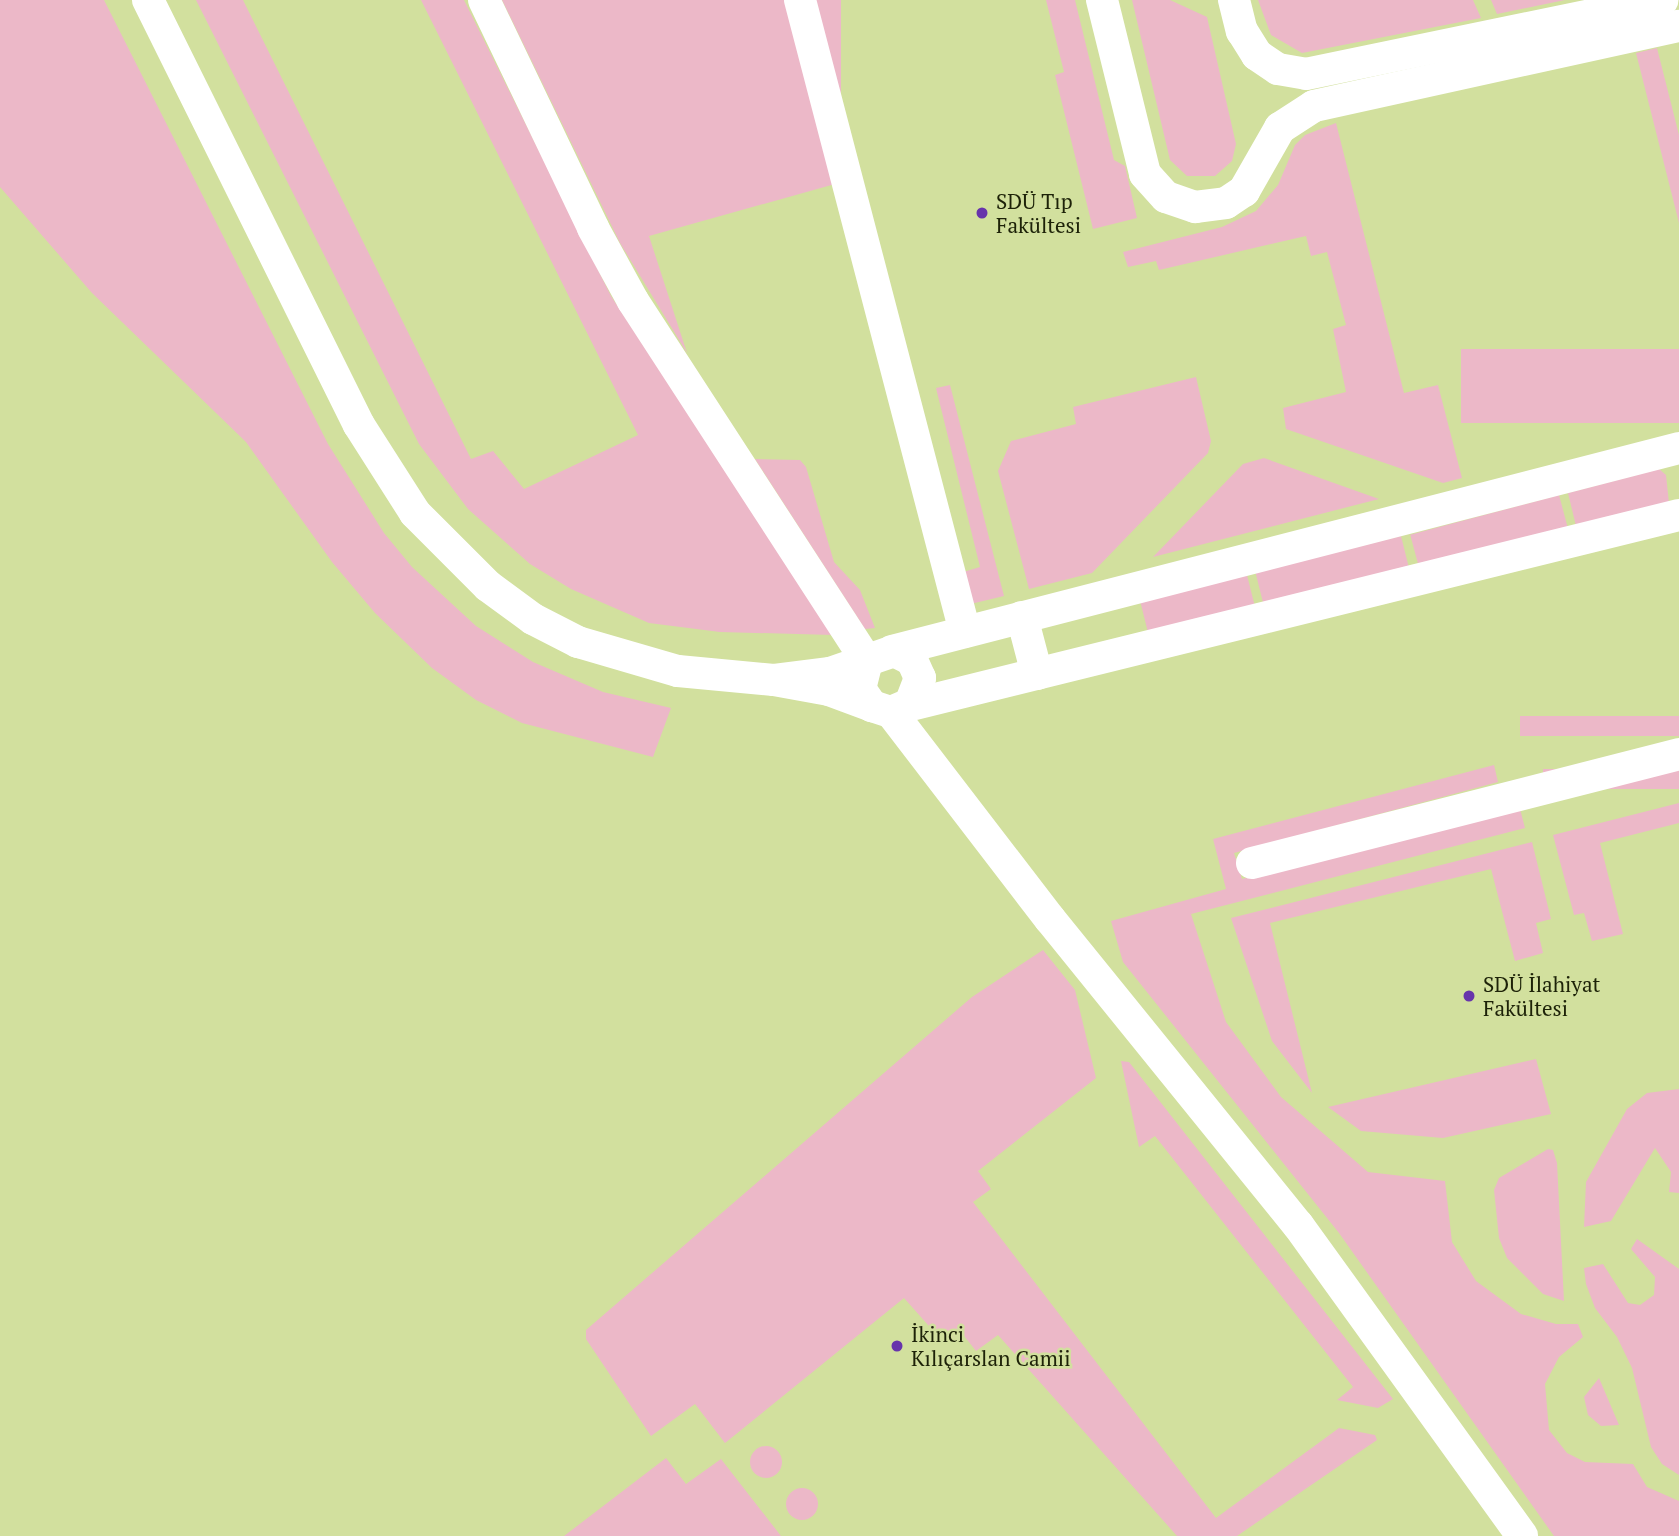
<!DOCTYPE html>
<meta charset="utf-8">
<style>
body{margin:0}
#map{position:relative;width:1679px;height:1536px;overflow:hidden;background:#d2e09e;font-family:"PT Serif",serif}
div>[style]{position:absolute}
.green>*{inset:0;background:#ecb8c8;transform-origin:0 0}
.round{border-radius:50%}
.minor>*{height:32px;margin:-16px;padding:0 16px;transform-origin:16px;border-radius:16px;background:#fff}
.dots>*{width:19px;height:19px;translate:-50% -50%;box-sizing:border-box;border:4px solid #d2e09e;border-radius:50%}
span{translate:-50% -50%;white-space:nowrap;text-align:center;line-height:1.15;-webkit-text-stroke:5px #d2e09e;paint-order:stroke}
.poi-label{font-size:21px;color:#1d2208}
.left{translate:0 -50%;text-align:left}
</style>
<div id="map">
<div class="green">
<i style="clip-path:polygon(0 0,104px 0,328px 444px,384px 533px,412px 567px,476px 626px,533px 662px,603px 692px,671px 708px,653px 757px,522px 723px,476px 700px,432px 668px,375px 613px,332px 562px,246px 442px,92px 293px,0 187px)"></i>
<i style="clip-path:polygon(196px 0,243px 0,471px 459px,493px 451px,524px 489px,638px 435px,421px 0,464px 0,611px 296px,833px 635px,720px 632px,649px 623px,571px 589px,530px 564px,468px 509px,419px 444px)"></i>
<i style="clip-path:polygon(502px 0,785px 0,835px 184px,649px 236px,687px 353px,620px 243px)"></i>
<i style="left:814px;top:0;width:27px;height:184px"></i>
<i style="clip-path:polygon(1046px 0,1075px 0,1114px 160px,1125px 166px,1137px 218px,1093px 229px,1055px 75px,1064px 72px)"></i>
<i style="clip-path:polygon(1132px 0,1170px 0,1207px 17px,1236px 144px,1232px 161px,1215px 176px,1187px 176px,1170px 160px)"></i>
<i style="clip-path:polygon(1258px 0,1473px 0,1481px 18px,1302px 53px,1271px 35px)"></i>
<i style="clip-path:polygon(1491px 0,1565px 0,1497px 14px)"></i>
<i style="clip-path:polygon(1657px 48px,1679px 135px,1679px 223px,1636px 53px)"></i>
<i style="clip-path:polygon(1336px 123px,1404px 393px,1438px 385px,1462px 478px,1443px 483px,1286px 429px,1283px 408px,1346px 392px,1333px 329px,1346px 325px,1327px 252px,1311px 256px,1306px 236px,1159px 270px,1156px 261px,1128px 267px,1123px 252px,1222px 227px,1256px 211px,1278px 185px,1295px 145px,1305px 135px)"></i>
<i style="left:1679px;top:349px;width:74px;height:218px;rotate:90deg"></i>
<i style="clip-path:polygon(1196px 377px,1211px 441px,1208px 453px,1092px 573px,1029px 589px,998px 471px,1011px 441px,1076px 424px,1073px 407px)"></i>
<i style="clip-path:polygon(950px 385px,1004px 596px,958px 607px,950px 576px,980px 567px,936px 388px)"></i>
<i style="clip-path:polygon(1264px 458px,1379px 499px,1153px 557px,1243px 464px)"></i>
<i style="clip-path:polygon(755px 459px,800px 460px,806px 467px,834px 562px,860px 590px,875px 628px,865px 629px)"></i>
<i style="clip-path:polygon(1659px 469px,1666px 475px,1669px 503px,1576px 526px,1568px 493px)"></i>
<i style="left:1559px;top:495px;width:35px;height:154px;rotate:75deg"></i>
<i style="left:1401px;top:536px;width:34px;height:150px;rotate:76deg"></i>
<i style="left:1247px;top:575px;width:34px;height:110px;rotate:76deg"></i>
<i style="left:1679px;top:716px;width:20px;height:159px;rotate:90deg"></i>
<i style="clip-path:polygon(1494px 765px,1498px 782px,1234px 853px,1242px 879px,1520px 809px,1525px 828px,1191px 914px,1226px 1022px,1281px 1097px,1368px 1172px,1445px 1181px,1452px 1242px,1476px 1281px,1521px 1314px,1556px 1324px,1578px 1324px,1583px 1337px,1559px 1357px,1545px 1384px,1549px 1430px,1567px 1453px,1585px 1462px,1633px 1464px,1647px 1487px,1679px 1501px,1679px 1536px,1554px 1536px,1339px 1233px,1123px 962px,1111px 921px,1226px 889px,1213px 839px)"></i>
<i style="left:1679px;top:769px;width:20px;height:136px;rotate:90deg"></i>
<i style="clip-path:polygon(1679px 803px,1679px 823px,1600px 843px,1623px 934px,1592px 941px,1584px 913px,1574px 915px,1553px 835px)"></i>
<i style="clip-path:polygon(1532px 842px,1551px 919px,1536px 923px,1543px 953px,1515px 961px,1491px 869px,1270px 923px,1312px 1093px,1272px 1041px,1231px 918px)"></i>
<i style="clip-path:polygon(1043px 950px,1075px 990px,1096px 1078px,978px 1171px,991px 1189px,973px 1202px,1216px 1518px,1339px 1428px,1375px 1435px,1377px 1440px,1237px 1536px,1177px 1536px,998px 1335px,976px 1351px,961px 1332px,945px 1344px,904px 1298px,725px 1443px,695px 1404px,651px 1436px,586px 1339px,586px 1330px,972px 997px)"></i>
<i style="clip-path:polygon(1536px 1059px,1551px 1114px,1443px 1138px,1361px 1131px,1328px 1107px)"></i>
<i style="clip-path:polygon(1121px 1061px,1129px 1062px,1393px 1399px,1378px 1408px,1337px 1400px,1353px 1387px,1155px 1136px,1139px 1147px)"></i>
<i style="clip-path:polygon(1679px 1089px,1679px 1193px,1669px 1192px,1671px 1172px,1655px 1148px,1611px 1221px,1584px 1227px,1586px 1182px,1627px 1109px,1647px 1093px)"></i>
<i style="clip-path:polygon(1548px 1149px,1553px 1150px,1557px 1163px,1564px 1301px,1543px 1294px,1507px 1258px,1499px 1238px,1494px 1190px,1499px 1178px)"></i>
<i style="clip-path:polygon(1637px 1239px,1679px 1269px,1679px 1475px,1662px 1464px,1651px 1447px,1632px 1368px,1617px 1337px,1595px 1308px,1586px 1284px,1584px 1268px,1603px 1264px,1628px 1303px,1640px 1305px,1654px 1295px,1655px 1277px,1631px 1249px)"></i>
<i style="clip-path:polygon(1599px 1378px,1619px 1425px,1601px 1426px,1588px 1415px,1584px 1397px)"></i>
<i class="round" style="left:750px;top:1446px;width:32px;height:32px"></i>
<i style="clip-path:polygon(666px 1458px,686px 1484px,721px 1459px,781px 1536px,564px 1536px)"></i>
<i class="round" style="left:786px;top:1488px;width:32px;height:32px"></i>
</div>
<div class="minor">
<i style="left:148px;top:0;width:474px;rotate:63.6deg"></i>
<i style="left:359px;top:425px;width:104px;rotate:57.5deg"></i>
<i style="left:415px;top:513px;width:103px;rotate:45deg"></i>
<i style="left:488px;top:586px;width:56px;rotate:36.3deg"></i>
<i style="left:533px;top:619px;width:51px;rotate:27.1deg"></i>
<i style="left:578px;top:642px;width:104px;rotate:16.2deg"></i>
<i style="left:678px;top:671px;width:96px;rotate:5.4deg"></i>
<i style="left:484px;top:0;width:253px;rotate:64.4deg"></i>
<i style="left:593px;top:228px;width:83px;rotate:61.3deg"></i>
<i style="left:633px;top:301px;width:429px;rotate:57deg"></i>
<i style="left:800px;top:0;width:653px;rotate:75.37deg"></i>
<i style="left:1102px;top:0;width:179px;rotate:76.1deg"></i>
<i style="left:1145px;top:174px;width:31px;rotate:48deg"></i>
<i style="left:1166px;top:197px;width:31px;rotate:19deg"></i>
<i style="left:1195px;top:207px;width:31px;rotate:-7deg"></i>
<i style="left:1226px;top:203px;width:22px;rotate:-34deg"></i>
<i style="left:1244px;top:191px;width:73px;rotate:-60.3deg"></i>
<i style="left:1280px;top:128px;width:40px;rotate:-32.9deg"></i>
<i style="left:1314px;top:106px;width:374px;rotate:-12.4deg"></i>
<i style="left:1234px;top:0;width:32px;rotate:76deg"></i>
<i style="left:1242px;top:31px;width:28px;rotate:58deg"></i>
<i style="left:1257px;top:55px;width:25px;rotate:34deg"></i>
<i style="left:1278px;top:69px;width:28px;rotate:10deg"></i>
<i style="left:1306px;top:74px;width:364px;rotate:-11.7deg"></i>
<i style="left:1022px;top:617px;width:59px;rotate:75.3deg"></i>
<i style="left:892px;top:651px;width:813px;rotate:-14.46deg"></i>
<i style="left:867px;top:661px;width:29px;rotate:104deg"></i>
<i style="left:860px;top:689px;width:21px;rotate:55deg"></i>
<i style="left:872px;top:706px;width:20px;rotate:18deg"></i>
<i style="left:891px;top:712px;width:21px;rotate:-23deg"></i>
<i style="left:910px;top:704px;width:28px;rotate:-69deg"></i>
<i style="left:920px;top:678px;width:20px;rotate:-114deg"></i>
<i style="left:912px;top:660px;width:20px;rotate:-153deg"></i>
<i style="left:894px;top:651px;width:68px;rotate:161deg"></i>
<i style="left:830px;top:673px;width:56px;rotate:172.9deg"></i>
<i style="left:774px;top:680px;width:56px;rotate:10.3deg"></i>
<i style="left:829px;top:690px;width:46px;rotate:20.4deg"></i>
<i style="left:907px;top:706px;width:795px;rotate:-13.9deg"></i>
<i style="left:891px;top:712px;width:261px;rotate:52.5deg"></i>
<i style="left:1050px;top:919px;width:394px;rotate:51deg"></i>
<i style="left:1298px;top:1225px;width:383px;rotate:54.2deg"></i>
<i style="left:1252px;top:863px;width:441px;rotate:-14.3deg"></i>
</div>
<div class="dots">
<i style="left:982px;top:213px;background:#6734ab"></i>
<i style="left:1469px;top:996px;background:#6734ab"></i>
<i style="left:897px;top:1346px;background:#6734ab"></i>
</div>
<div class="poi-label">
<span class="left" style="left:996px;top:213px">SDÜ Tıp<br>Fakültesi</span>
<span class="left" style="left:1483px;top:996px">SDÜ İlahiyat<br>Fakültesi</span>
<span class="left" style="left:911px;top:1346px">İkinci<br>Kılıçarslan Camii</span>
</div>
</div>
